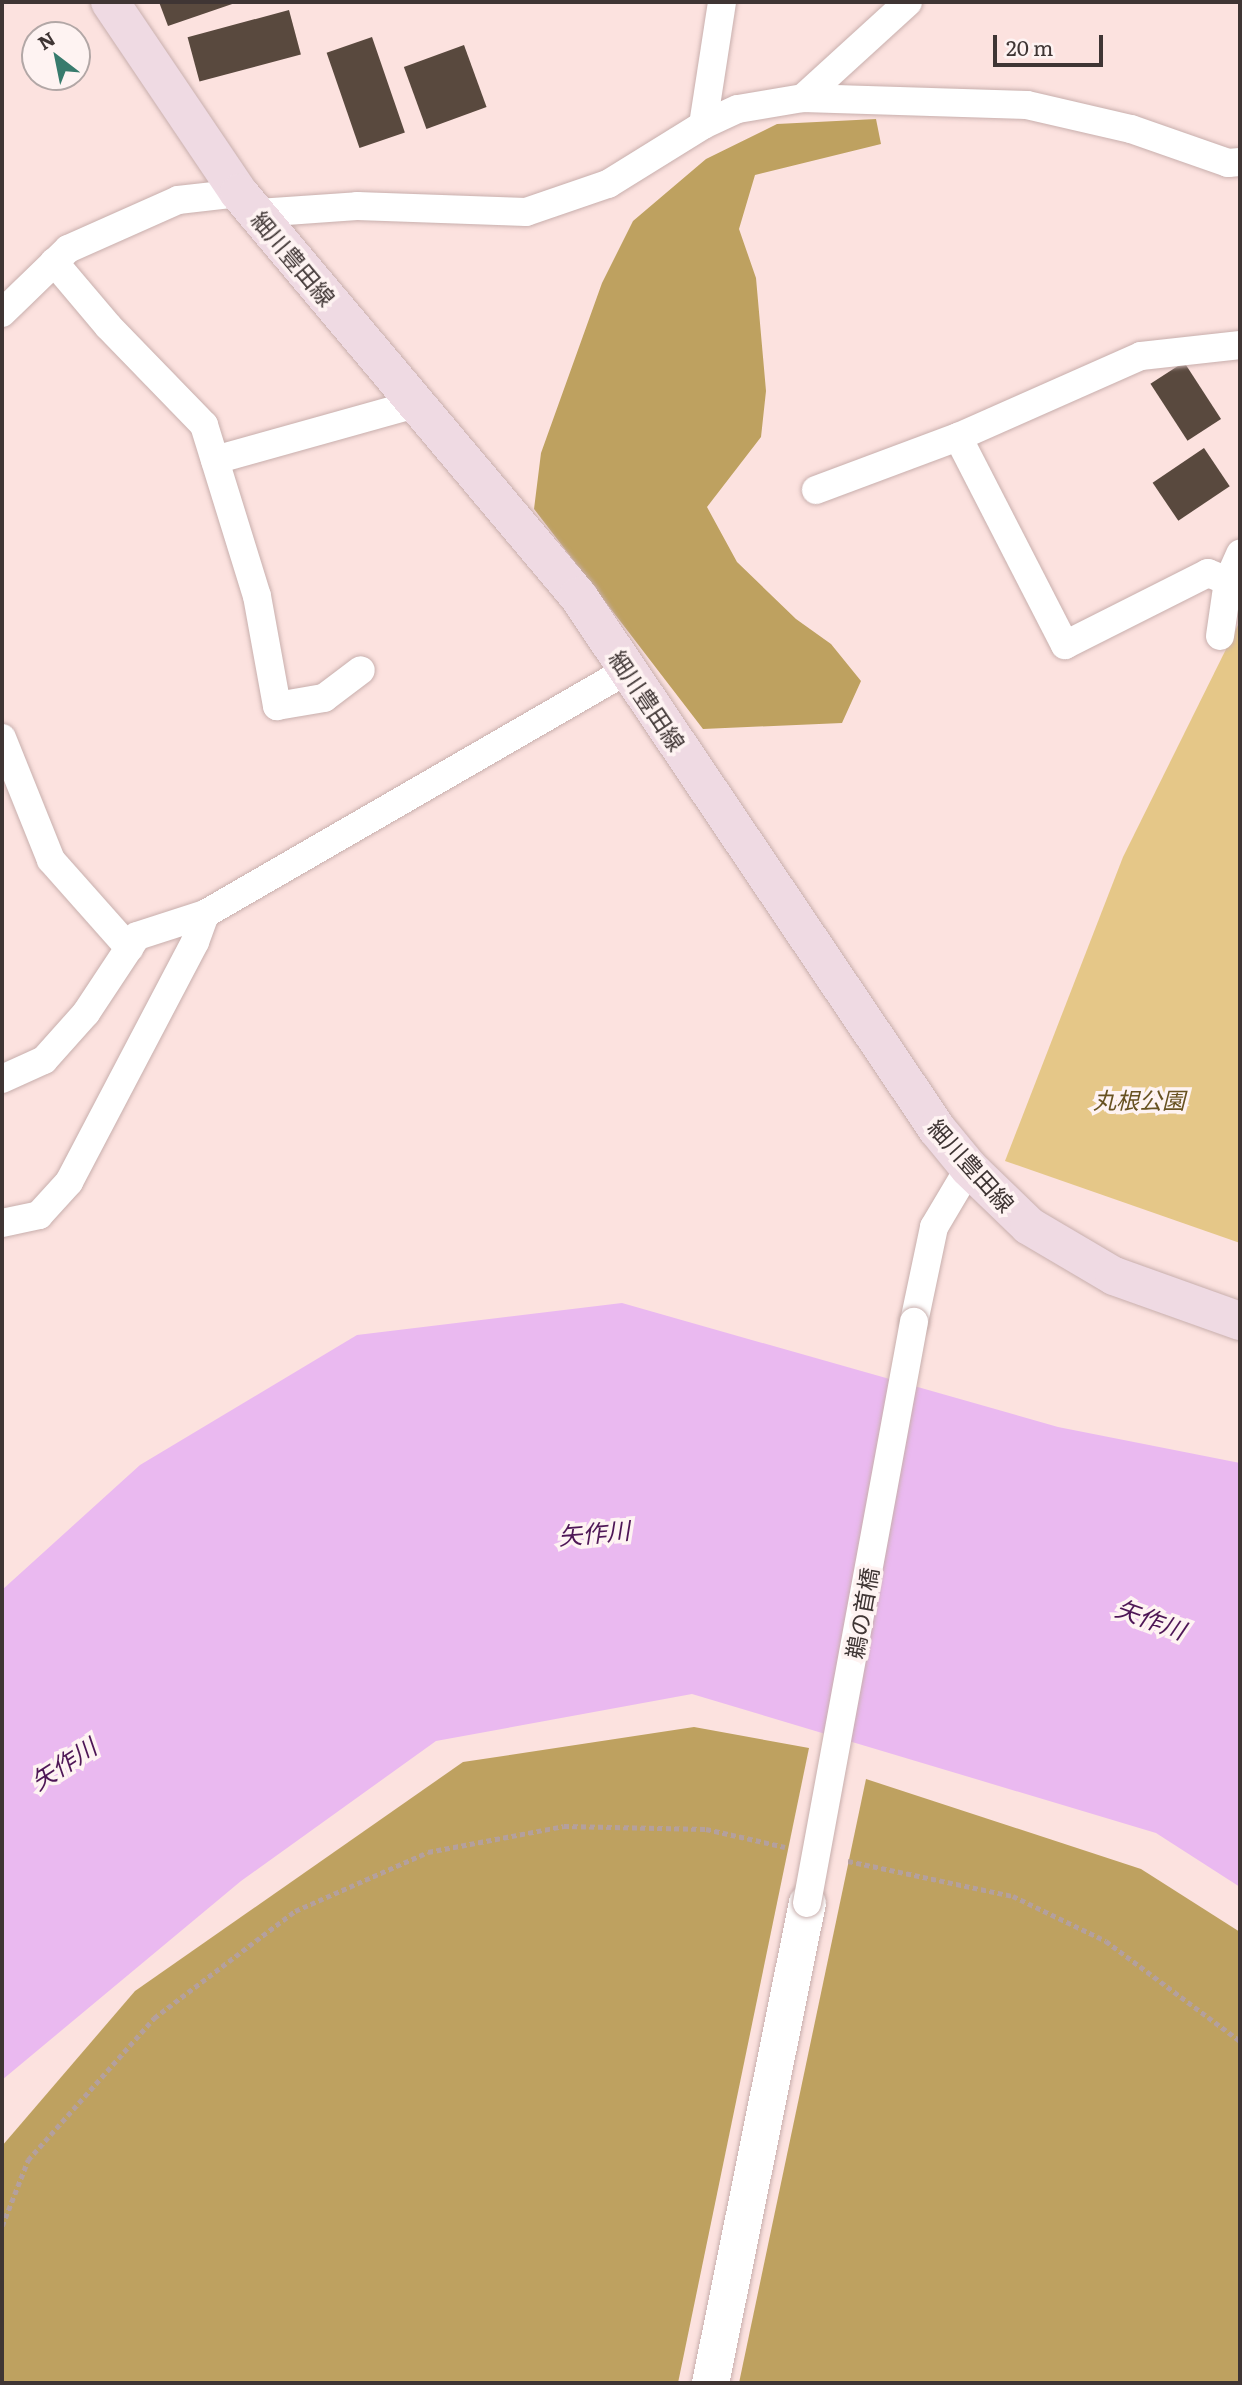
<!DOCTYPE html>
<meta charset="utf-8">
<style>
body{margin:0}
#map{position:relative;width:1242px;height:2385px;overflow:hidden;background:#fce2df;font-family:Literata,"Noto Sans JP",serif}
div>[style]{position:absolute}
.green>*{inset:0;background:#e5c788}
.forest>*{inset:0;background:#bea160}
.water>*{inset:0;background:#eab9f0}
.building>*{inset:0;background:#59493e;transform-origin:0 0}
.path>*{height:4.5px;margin-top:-2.25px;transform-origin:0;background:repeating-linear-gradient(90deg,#b4a09e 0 5px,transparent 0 8.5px)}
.roads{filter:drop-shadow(0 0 2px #c8afad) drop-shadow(0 0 2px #c8afad)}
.minor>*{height:28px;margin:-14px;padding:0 14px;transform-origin:14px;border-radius:14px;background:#fff}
.tertiary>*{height:37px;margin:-18.5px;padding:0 18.5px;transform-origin:18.5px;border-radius:18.5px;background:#fff}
.secondary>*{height:38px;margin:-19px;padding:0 19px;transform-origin:19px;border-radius:19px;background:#efdae3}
.bridges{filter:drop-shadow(0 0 2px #c8afad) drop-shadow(0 0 2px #c8afad)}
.minor-bridge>*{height:28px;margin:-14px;padding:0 14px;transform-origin:14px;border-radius:14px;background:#fff}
span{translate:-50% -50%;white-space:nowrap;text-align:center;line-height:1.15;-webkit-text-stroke:7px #fef3f2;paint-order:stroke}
.street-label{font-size:23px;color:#3f3534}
.park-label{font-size:23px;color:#685221;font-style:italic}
.water-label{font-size:24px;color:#4e1656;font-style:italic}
.frame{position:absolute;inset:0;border:4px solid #3f3534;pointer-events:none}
.north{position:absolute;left:21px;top:21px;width:70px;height:70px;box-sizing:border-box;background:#fef3f2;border:2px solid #b2a7a6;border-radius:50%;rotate:328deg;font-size:19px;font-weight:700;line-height:28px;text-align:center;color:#3f3534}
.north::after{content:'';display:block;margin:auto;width:24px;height:32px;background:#387b6d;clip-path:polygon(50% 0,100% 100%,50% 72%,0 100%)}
.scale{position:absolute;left:993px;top:35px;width:110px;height:32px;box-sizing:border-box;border:4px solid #3f3534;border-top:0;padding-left:9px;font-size:21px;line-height:24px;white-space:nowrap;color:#3f3534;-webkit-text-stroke:5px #fef3f2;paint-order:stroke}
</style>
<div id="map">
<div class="green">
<i style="clip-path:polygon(1240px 621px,1240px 1243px,1005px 1161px,1123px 857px)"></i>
</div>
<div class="forest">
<i style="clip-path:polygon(876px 119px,881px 144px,755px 175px,739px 229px,756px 278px,766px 391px,761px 437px,707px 507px,737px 562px,796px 619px,831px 644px,861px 681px,842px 723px,703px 729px,534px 509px,541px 453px,602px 283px,633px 221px,706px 159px,777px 124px)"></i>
<i style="clip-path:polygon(694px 1727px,809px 1748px,678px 2383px,2px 2383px,2px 2146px,135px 1991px,463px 1762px)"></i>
<i style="clip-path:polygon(866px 1779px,1141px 1869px,1240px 1932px,1240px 2383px,739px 2383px)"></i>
</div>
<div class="water">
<i style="clip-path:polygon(622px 1303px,1058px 1427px,1240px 1463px,1240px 1887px,1156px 1833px,692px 1694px,436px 1741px,241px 1881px,2px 2080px,2px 1590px,140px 1465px,357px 1335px)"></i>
</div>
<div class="building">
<i style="clip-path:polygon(159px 2px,238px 2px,168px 26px)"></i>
<i style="left:289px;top:10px;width:46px;height:105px;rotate:75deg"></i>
<i style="left:372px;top:37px;width:101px;height:48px;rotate:71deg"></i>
<i style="left:464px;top:45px;width:66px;height:64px;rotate:70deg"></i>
<i style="left:1184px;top:362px;width:68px;height:40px;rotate:57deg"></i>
<i style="left:1204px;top:448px;width:46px;height:62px;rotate:56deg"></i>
</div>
<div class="path">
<i style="left:848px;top:1861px;width:169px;rotate:12deg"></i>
<i style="left:1013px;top:1896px;width:103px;rotate:25.8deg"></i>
<i style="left:1106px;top:1941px;width:167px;rotate:36.7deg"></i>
<i style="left:2px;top:2226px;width:71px;rotate:-68.5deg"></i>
<i style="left:28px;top:2160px;width:190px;rotate:-48.4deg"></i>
<i style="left:154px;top:2018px;width:177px;rotate:-37.2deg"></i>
<i style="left:295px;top:1911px;width:145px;rotate:-23.9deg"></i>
<i style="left:428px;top:1852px;width:138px;rotate:-10.8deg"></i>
<i style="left:564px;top:1826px;width:142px;rotate:1.2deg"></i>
<i style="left:706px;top:1829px;width:81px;rotate:12.8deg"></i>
</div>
<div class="roads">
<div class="minor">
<i style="left:803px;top:98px;width:142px;rotate:-42.4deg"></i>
<i style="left:703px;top:125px;width:124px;rotate:-81.2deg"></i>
<i style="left:258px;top:213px;width:99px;rotate:-4deg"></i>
<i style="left:357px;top:206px;width:169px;rotate:2deg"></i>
<i style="left:526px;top:212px;width:87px;rotate:-18.9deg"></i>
<i style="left:608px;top:184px;width:112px;rotate:-31.8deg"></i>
<i style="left:703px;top:125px;width:38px;rotate:-25deg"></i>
<i style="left:738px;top:109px;width:66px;rotate:-9.6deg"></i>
<i style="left:803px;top:98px;width:224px;rotate:1.8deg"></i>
<i style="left:1027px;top:105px;width:107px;rotate:13deg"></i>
<i style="left:1131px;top:129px;width:103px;rotate:19.3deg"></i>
<i style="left:1228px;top:163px;width:12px;rotate:-5deg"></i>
<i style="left:54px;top:262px;width:84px;rotate:49.8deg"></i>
<i style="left:108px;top:326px;width:138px;rotate:45.9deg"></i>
<i style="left:204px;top:425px;width:179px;rotate:72.8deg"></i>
<i style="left:257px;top:596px;width:112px;rotate:79.7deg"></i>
<i style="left:277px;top:706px;width:48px;rotate:-9.7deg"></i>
<i style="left:324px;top:698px;width:46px;rotate:-37.1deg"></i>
<i style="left:2px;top:313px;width:92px;rotate:-44.1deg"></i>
<i style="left:68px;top:249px;width:120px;rotate:-24deg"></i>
<i style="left:178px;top:200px;width:61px;rotate:-6.5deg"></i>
<i style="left:958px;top:437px;width:234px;rotate:62.8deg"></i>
<i style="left:1065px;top:645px;width:160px;rotate:-26.7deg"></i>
<i style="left:1208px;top:573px;width:22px;rotate:22deg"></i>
<i style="left:215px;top:460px;width:208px;rotate:-15.6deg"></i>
<i style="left:816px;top:490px;width:152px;rotate:-20.5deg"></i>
<i style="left:958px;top:437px;width:200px;rotate:-23.9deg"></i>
<i style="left:1141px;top:356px;width:100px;rotate:-6.3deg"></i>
<i style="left:1220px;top:636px;width:56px;rotate:-81.7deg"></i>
<i style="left:1228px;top:581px;width:30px;rotate:-66deg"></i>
<i style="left:2px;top:738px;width:131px;rotate:68.1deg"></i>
<i style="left:51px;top:860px;width:118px;rotate:48.4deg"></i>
<i style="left:2px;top:1079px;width:46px;rotate:-24.3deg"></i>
<i style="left:44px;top:1060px;width:63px;rotate:-48.2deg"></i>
<i style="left:86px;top:1013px;width:92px;rotate:-56.5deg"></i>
<i style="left:137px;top:936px;width:71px;rotate:-17.9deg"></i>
<i style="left:205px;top:914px;width:488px;rotate:-30deg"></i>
<i style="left:2px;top:1223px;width:38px;rotate:-12deg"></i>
<i style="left:39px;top:1215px;width:45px;rotate:-47.7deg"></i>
<i style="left:69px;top:1182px;width:271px;rotate:-62.3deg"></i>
<i style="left:195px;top:942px;width:30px;rotate:-70deg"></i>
<i style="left:914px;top:1322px;width:97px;rotate:-78.1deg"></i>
<i style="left:934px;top:1227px;width:69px;rotate:-59.3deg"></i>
</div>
<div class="tertiary">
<i style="left:710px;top:2383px;width:490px;rotate:-78.6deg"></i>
</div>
<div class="secondary">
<i style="left:110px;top:2px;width:230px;rotate:56deg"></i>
<i style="left:239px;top:193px;width:527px;rotate:49.93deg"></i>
<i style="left:578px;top:596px;width:643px;rotate:56.04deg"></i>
<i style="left:937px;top:1129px;width:50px;rotate:50.6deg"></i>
<i style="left:969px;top:1168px;width:83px;rotate:44deg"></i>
<i style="left:1029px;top:1226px;width:99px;rotate:30.5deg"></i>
<i style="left:1114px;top:1276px;width:134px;rotate:19.7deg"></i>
</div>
</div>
<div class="bridges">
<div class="minor-bridge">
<i style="left:807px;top:1903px;width:591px;rotate:-79.57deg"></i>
</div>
</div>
<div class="street-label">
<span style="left:294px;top:258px;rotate:50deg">細川豊田線</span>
<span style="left:648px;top:700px;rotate:56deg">細川豊田線</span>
<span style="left:972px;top:1165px;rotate:48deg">細川豊田線</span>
<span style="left:861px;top:1613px;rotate:-80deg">鵜の首橋</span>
</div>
<div class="park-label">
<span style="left:1139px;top:1099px">丸根公園</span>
</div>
<div class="water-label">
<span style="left:594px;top:1532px;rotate:-5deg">矢作川</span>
<span style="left:1151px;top:1618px;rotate:20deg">矢作川</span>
<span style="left:63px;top:1763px;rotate:-33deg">矢作川</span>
</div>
<div class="frame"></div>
<div class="north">N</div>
<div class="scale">20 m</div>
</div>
